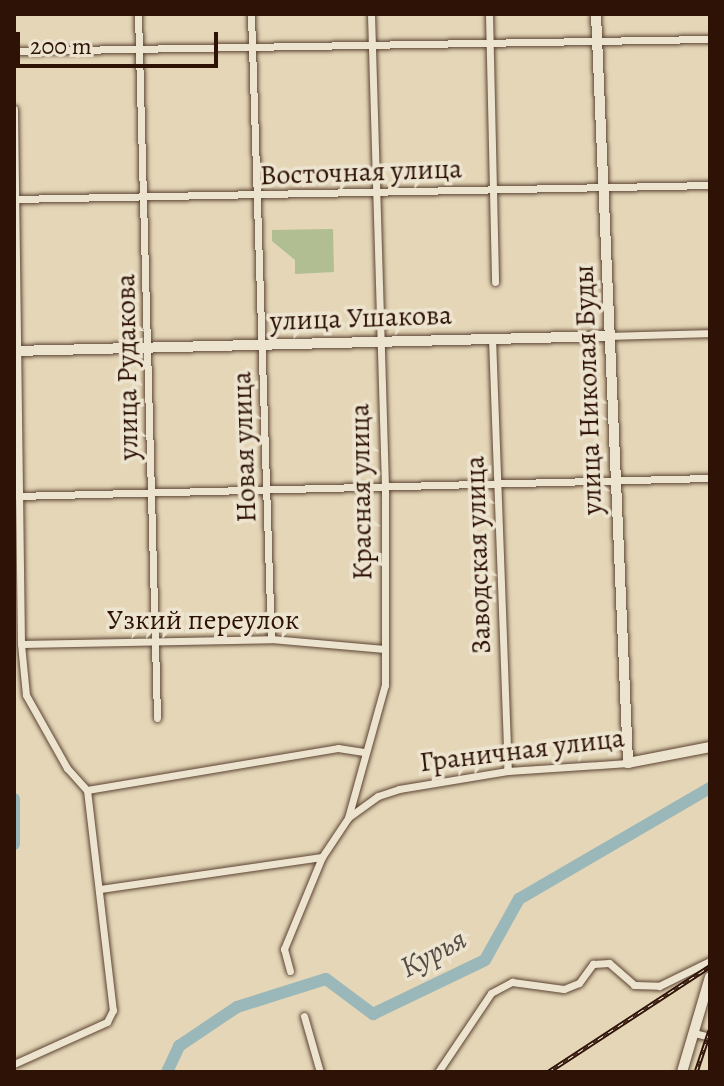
<!DOCTYPE html>
<meta charset="utf-8">
<style>
body{margin:0}
#map{position:relative;width:724px;height:1086px;overflow:hidden;background:#e4d6b7;font-family:Alegreya,serif}
div>[style]{position:absolute}
.green>*{inset:0;background:#b0be92}
.river>*{height:12px;margin:-6px;padding:0 6px;transform-origin:6px;border-radius:6px;background:#9ab7b9}
.roads{filter:drop-shadow(0 0 2px #5c4332) drop-shadow(0 0 2px #5c4332)}
.street>*{height:7px;margin:-3.5px;padding:0 3.5px;transform-origin:3.5px;border-radius:3.5px;background:#ede4d0}
.secondary>*{height:10px;margin:-5px;padding:0 5px;transform-origin:5px;border-radius:5px;background:#ede4d0}
.rail>*{height:5px;margin-top:-2.5px;transform-origin:0;background:repeating-linear-gradient(90deg,#ede4d0 0 6px,#2e1206 0 12px);box-sizing:border-box;border-block:2px solid #2e1206}
span{translate:-50% -50%;white-space:nowrap;text-align:center;line-height:1.15;-webkit-text-stroke:7px #ede4d0;paint-order:stroke}
.street-label{font-size:28px;color:#2e1206}
.water-label{font-size:30px;color:#544c45;font-style:italic}
.frame{position:absolute;inset:0;border:16px solid #2e1206;pointer-events:none}
.scale{position:absolute;left:16px;top:32px;width:202px;height:36px;box-sizing:border-box;border:4px solid #2e1206;border-top:0;padding-left:10px;font-size:24px;line-height:28px;white-space:nowrap;color:#2e1206;-webkit-text-stroke:6px #ede4d0;paint-order:stroke}
</style>
<div id="map">
<div class="green">
<i style="clip-path:polygon(333px 229px,334px 272px,295px 274px,295px 260px,272px 241px,272px 230px)"></i>
</div>
<div class="river">
<i style="left:14px;top:799px;width:45px;rotate:90deg"></i>
<i style="left:167px;top:1072px;width:29px;rotate:-65deg"></i>
<i style="left:179px;top:1046px;width:70px;rotate:-33.9deg"></i>
<i style="left:237px;top:1007px;width:93px;rotate:-17.5deg"></i>
<i style="left:326px;top:979px;width:59px;rotate:36.7deg"></i>
<i style="left:373px;top:1014px;width:124px;rotate:-25.7deg"></i>
<i style="left:485px;top:960px;width:70px;rotate:-60.9deg"></i>
<i style="left:519px;top:899px;width:221px;rotate:-30.2deg"></i>
</div>
<div class="roads">
<div class="street">
<i style="left:138px;top:14px;width:704px;rotate:88.45deg"></i>
<i style="left:251px;top:14px;width:625px;rotate:88.17deg"></i>
<i style="left:489px;top:14px;width:268px;rotate:88.7deg"></i>
<i style="left:14px;top:51px;width:696px;rotate:-0.99deg"></i>
<i style="left:14px;top:109px;width:535px;rotate:89.25deg"></i>
<i style="left:21px;top:644px;width:51px;rotate:84.4deg"></i>
<i style="left:26px;top:695px;width:84px;rotate:60.7deg"></i>
<i style="left:67px;top:768px;width:30px;rotate:48deg"></i>
<i style="left:87px;top:790px;width:222px;rotate:83.3deg"></i>
<i style="left:113px;top:1010px;width:13px;rotate:117deg"></i>
<i style="left:107px;top:1022px;width:102px;rotate:155.7deg"></i>
<i style="left:14px;top:199px;width:696px;rotate:-1.15deg"></i>
<i style="left:610px;top:336px;width:100px;rotate:-1.7deg"></i>
<i style="left:492px;top:338px;width:433px;rotate:87.9deg"></i>
<i style="left:17px;top:496px;width:693px;rotate:-1.49deg"></i>
<i style="left:21px;top:644px;width:250px;rotate:-1.1deg"></i>
<i style="left:271px;top:639px;width:114px;rotate:5deg"></i>
<i style="left:87px;top:790px;width:254px;rotate:-9.5deg"></i>
<i style="left:338px;top:748px;width:26px;rotate:9deg"></i>
<i style="left:349px;top:817px;width:36px;rotate:-36deg"></i>
<i style="left:378px;top:796px;width:22px;rotate:-18deg"></i>
<i style="left:399px;top:789px;width:110px;rotate:-9.4deg"></i>
<i style="left:508px;top:771px;width:120px;rotate:-3.8deg"></i>
<i style="left:100px;top:889px;width:224px;rotate:-8.2deg"></i>
<i style="left:290px;top:971px;width:23px;rotate:-105deg"></i>
<i style="left:284px;top:949px;width:100px;rotate:-67.6deg"></i>
<i style="left:322px;top:857px;width:47px;rotate:-56.3deg"></i>
<i style="left:348px;top:818px;width:138px;rotate:-74.5deg"></i>
<i style="left:385px;top:685px;width:199px;rotate:-90deg"></i>
<i style="left:385px;top:486px;width:472px;rotate:-91.7deg"></i>
<i style="left:304px;top:1016px;width:58px;rotate:74.1deg"></i>
<i style="left:694px;top:1033px;width:16px;rotate:14deg"></i>
<i style="left:438px;top:1072px;width:95px;rotate:-56.1deg"></i>
<i style="left:491px;top:993px;width:24px;rotate:-28deg"></i>
<i style="left:512px;top:982px;width:52px;rotate:7.7deg"></i>
<i style="left:564px;top:989px;width:16px;rotate:-22deg"></i>
<i style="left:579px;top:983px;width:24px;rotate:-54deg"></i>
<i style="left:593px;top:964px;width:16px;rotate:-4deg"></i>
<i style="left:609px;top:963px;width:33px;rotate:41deg"></i>
<i style="left:634px;top:985px;width:25px;rotate:2deg"></i>
<i style="left:659px;top:986px;width:57px;rotate:-26.1deg"></i>
</div>
<div class="secondary">
<i style="left:596px;top:14px;width:750px;rotate:87.55deg"></i>
<i style="left:628px;top:763px;width:84px;rotate:-11deg"></i>
<i style="left:14px;top:351px;width:596px;rotate:-1.44deg"></i>
<i style="left:682px;top:1072px;width:99px;rotate:-73.6deg"></i>
</div>
</div>
<div class="rail">
<i style="left:548px;top:1072px;width:194px;rotate:-33.2deg"></i>
<i style="left:696px;top:1072px;width:44px;rotate:-71.6deg"></i>
</div>
<div class="street-label">
<span style="left:361px;top:172px;rotate:-2deg">Восточная улица</span>
<span style="left:361px;top:318px;rotate:-2deg">улица Ушакова</span>
<span style="left:127px;top:367px;rotate:-91deg">улица Рудакова</span>
<span style="left:588px;top:390px;rotate:-92deg">улица Николая Буды</span>
<span style="left:244px;top:447px;rotate:-92deg">Новая улица</span>
<span style="left:361px;top:492px;rotate:-91deg">Красная улица</span>
<span style="left:478px;top:555px;rotate:-92deg">Заводская улица</span>
<span style="left:203px;top:620px">Узкий переулок</span>
<span style="left:522px;top:750px;rotate:-7deg">Граничная улица</span>
</div>
<div class="water-label">
<span style="left:433px;top:953px;rotate:-28deg">Курья</span>
</div>
<div class="frame"></div>
<div class="scale">200 m</div>
</div>
